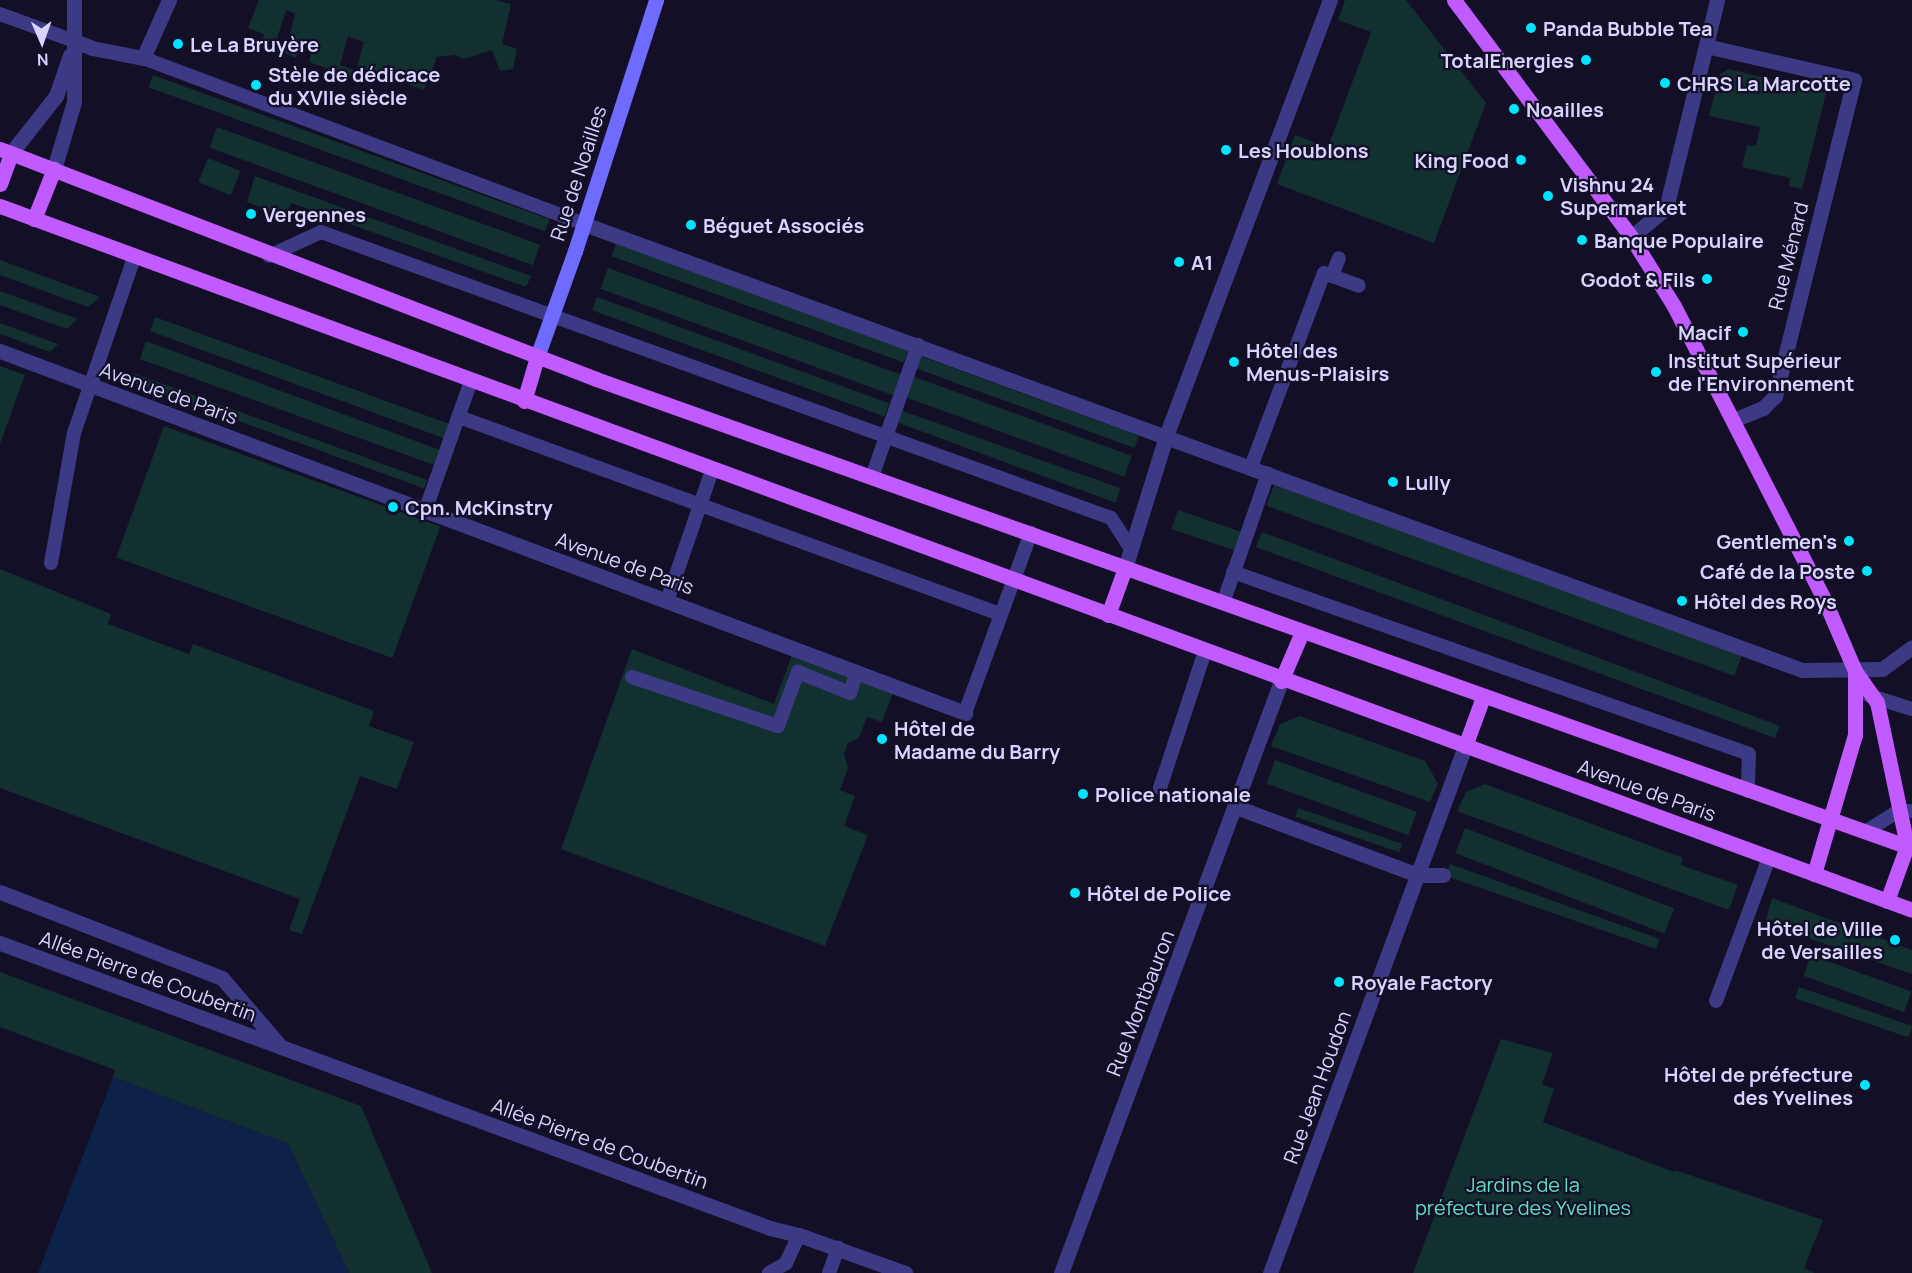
<!DOCTYPE html>
<meta charset="utf-8">
<style>
body{margin:0}
#map{position:relative;width:1912px;height:1273px;overflow:hidden;background:#130f26;font-family:Manrope,sans-serif}
div>[style]{position:absolute}
.green>*{inset:0;background:#12302f;transform-origin:0 0}
.water>*{inset:0;background:#0c2248}
.lane>*{height:14px;margin:-7px;padding:0 7px;transform-origin:7px;border-radius:7px;background:#3d3a85}
.street>*{height:15px;margin:-7.5px;padding:0 7.5px;transform-origin:7.5px;border-radius:7.5px;background:#3d3a85}
.secondary>*{height:15px;margin:-7.5px;padding:0 7.5px;transform-origin:7.5px;border-radius:7.5px;background:#6f6bff}
.primary>*{height:15px;margin:-7.5px;padding:0 7.5px;transform-origin:7.5px;border-radius:7.5px;background:#c25bff}
.dots>*{width:16px;height:16px;translate:-50% -50%;box-sizing:border-box;border:3px solid #130f26;border-radius:50%}
span{translate:-50% -50%;white-space:nowrap;text-align:center;line-height:1.15;-webkit-text-stroke:4.5px #130f26;paint-order:stroke}
.poi-label{font-size:20px;color:#d9d4ff;font-weight:700}
.left{translate:0 -50%;text-align:left}
.right{translate:-100% -50%;text-align:right}
.street-label{font-size:20px;color:#d9d4ff}
.park-label{font-size:20px;color:#5fe0c0}
.north{position:absolute;left:12px;top:12px;width:60px;height:60px;-webkit-text-stroke:4px #130f26;paint-order:stroke;rotate:178deg;font-size:16px;font-weight:700;line-height:24px;text-align:center;color:#d9d4ff}
.north::after{content:'';display:block;margin:auto;width:21px;height:27px;background:#d9d4ff;clip-path:polygon(50% 0,100% 100%,50% 72%,0 100%)}
</style>
<div id="map">
<div class="green">
<i style="clip-path:polygon(259px 0,495px 0,511px 4px,502px 44px,517px 49px,513px 69px,500px 71px,492px 50px,464px 59px,455px 55px,437px 57px,424px 90px,357px 67px,364px 42px,348px 36px,340px 65px,356px 71px,354px 78px,309px 62px,313px 45px,300px 41px,296px 58px,285px 53px,295px 14px,286px 10px,275px 45px,263px 40px,264px 34px,248px 28px)"></i>
<i style="clip-path:polygon(1345px 0,1406px 0,1486px 103px,1434px 243px,1277px 184px,1295px 135px,1328px 147px,1371px 32px,1338px 20px)"></i>
<i style="clip-path:polygon(1729px 69px,1826px 93px,1802px 189px,1789px 186px,1790px 178px,1742px 167px,1747px 145px,1756px 146px,1760px 127px,1709px 116px,1720px 74px)"></i>
<i style="left:153px;top:75px;width:422px;height:13px;rotate:20deg"></i>
<i style="left:217px;top:127px;width:344px;height:22px;rotate:20deg"></i>
<i style="left:208px;top:158px;width:35px;height:26px;rotate:22deg"></i>
<i style="clip-path:polygon(255px 176px,531px 276px,526px 287px,291px 203px,286px 217px,247px 202px)"></i>
<i style="left:616px;top:244px;width:311px;height:13px;rotate:20deg"></i>
<i style="clip-path:polygon(0 261px,0 260px,100px 297px,88px 307px,0 275px)"></i>
<i style="left:608px;top:268px;width:312px;height:22px;rotate:20deg"></i>
<i style="clip-path:polygon(0 291px,78px 319px,67px 329px,0 305px)"></i>
<i style="left:597px;top:297px;width:311px;height:14px;rotate:20deg"></i>
<i style="left:155px;top:317px;width:313px;height:15px;rotate:20deg"></i>
<i style="clip-path:polygon(0 323px,58px 344px,50px 352px,0 334px)"></i>
<i style="clip-path:polygon(146px 341px,440px 450px,434px 465px,140px 359px)"></i>
<i style="left:920px;top:356px;width:233px;height:13px;rotate:20deg"></i>
<i style="clip-path:polygon(0 366px,25px 375px,0 444px)"></i>
<i style="left:133px;top:373px;width:313px;height:9px;rotate:20deg"></i>
<i style="left:912px;top:376px;width:234px;height:22px;rotate:20deg"></i>
<i style="clip-path:polygon(900px 410px,1120px 488px,1116px 503px,896px 422px)"></i>
<i style="left:164px;top:426px;width:294px;height:140px;rotate:20deg"></i>
<i style="left:1274px;top:485px;width:498px;height:22px;rotate:20deg"></i>
<i style="left:1178px;top:510px;width:69px;height:20px;rotate:19deg"></i>
<i style="clip-path:polygon(1262px 532px,1780px 726px,1775px 738px,1256px 547px)"></i>
<i style="clip-path:polygon(0 569px,111px 614px,108px 624px,189px 654px,193px 644px,374px 711px,369px 726px,414px 742px,397px 789px,360px 776px,302px 934px,289px 930px,300px 899px,0 788px)"></i>
<i style="clip-path:polygon(632px 649px,774px 704px,792px 655px,893px 693px,882px 722px,867px 717px,859px 738px,848px 743px,844px 754px,848px 768px,840px 790px,855px 796px,844px 826px,868px 835px,825px 946px,561px 849px)"></i>
<i style="clip-path:polygon(1300px 716px,1425px 761px,1438px 784px,1430px 802px,1271px 746px,1280px 724px)"></i>
<i style="left:1275px;top:760px;width:151px;height:25px;rotate:20deg"></i>
<i style="clip-path:polygon(1485px 784px,1683px 858px,1681px 865px,1738px 885px,1729px 910px,1457px 811px,1466px 792px)"></i>
<i style="left:1298px;top:808px;width:110px;height:9px;rotate:19deg"></i>
<i style="left:1465px;top:828px;width:224px;height:27px;rotate:21deg"></i>
<i style="clip-path:polygon(1450px 864px,1660px 939px,1656px 949px,1446px 876px)"></i>
<i style="clip-path:polygon(1772px 898px,1912px 950px,1912px 974px,1765px 923px)"></i>
<i style="left:1811px;top:955px;width:107px;height:22px;rotate:20deg"></i>
<i style="clip-path:polygon(0 972px,361px 1106px,432px 1273px,349px 1273px,288px 1144px,113px 1077px,115px 1070px,0 1027px)"></i>
<i style="left:1799px;top:987px;width:120px;height:12px;rotate:19deg"></i>
<i style="clip-path:polygon(1501px 1039px,1553px 1053px,1542px 1084px,1554px 1089px,1543px 1122px,1674px 1172px,1675px 1170px,1823px 1220px,1804px 1268px,1815px 1273px,1413px 1273px)"></i>
</div>
<div class="water">
<i style="clip-path:polygon(113px 1077px,288px 1144px,349px 1273px,38px 1273px)"></i>
</div>
<div class="lane">
<i style="left:0;top:14px;width:79px;rotate:20deg"></i>
<i style="left:143px;top:58px;width:471px;rotate:20.6deg"></i>
<i style="left:269px;top:256px;width:57px;rotate:-24.8deg"></i>
<i style="left:321px;top:232px;width:840px;rotate:19.9deg"></i>
<i style="left:1111px;top:518px;width:37px;rotate:57deg"></i>
<i style="left:1332px;top:276px;width:19px;rotate:-69deg"></i>
<i style="left:459px;top:417px;width:576px;rotate:20.01deg"></i>
<i style="left:1251px;top:467px;width:207px;rotate:-69.4deg"></i>
<i style="left:1324px;top:273px;width:37px;rotate:20deg"></i>
<i style="left:872px;top:477px;width:140px;rotate:-70.8deg"></i>
<i style="left:425px;top:511px;width:138px;rotate:-70.5deg"></i>
<i style="left:51px;top:563px;width:132px;rotate:-80deg"></i>
<i style="left:74px;top:433px;width:185px;rotate:-71.1deg"></i>
<i style="left:1233px;top:572px;width:547px;rotate:19.43deg"></i>
<i style="left:1749px;top:754px;width:37px;rotate:92deg"></i>
<i style="left:667px;top:601px;width:139px;rotate:-71deg"></i>
<i style="left:1223px;top:603px;width:137px;rotate:-70.8deg"></i>
<i style="left:632px;top:677px;width:154px;rotate:18.6deg"></i>
<i style="left:778px;top:726px;width:58px;rotate:-69.7deg"></i>
<i style="left:798px;top:672px;width:56px;rotate:22deg"></i>
<i style="left:850px;top:693px;width:22px;rotate:-72deg"></i>
<i style="left:1868px;top:695px;width:46px;rotate:17.7deg"></i>
<i style="left:965px;top:713px;width:192px;rotate:-69.9deg"></i>
<i style="left:1160px;top:788px;width:144px;rotate:-71.8deg"></i>
<i style="left:1865px;top:832px;width:40px;rotate:-32deg"></i>
<i style="left:1899px;top:811px;width:13px"></i>
<i style="left:1716px;top:1001px;width:153px;rotate:-69.7deg"></i>
<i style="left:769px;top:1273px;width:20px;rotate:-30deg"></i>
<i style="left:786px;top:1263px;width:31px;rotate:-65deg"></i>
<i style="left:829px;top:1273px;width:27px;rotate:-70deg"></i>
</div>
<div class="street">
<i style="left:74px;top:41px;width:19px;rotate:21deg"></i>
<i style="left:92px;top:48px;width:52px;rotate:11.1deg"></i>
<i style="left:143px;top:58px;width:64px;rotate:-65.9deg"></i>
<i style="left:1706px;top:46px;width:152px;rotate:12.9deg"></i>
<i style="left:1854px;top:80px;width:326px;rotate:104deg"></i>
<i style="left:1775px;top:396px;width:17px;rotate:135deg"></i>
<i style="left:1763px;top:408px;width:31px;rotate:158deg"></i>
<i style="left:11px;top:153px;width:73px;rotate:-51.7deg"></i>
<i style="left:56px;top:96px;width:43px;rotate:-71.1deg"></i>
<i style="left:54px;top:169px;width:70px;rotate:-73.4deg"></i>
<i style="left:74px;top:102px;width:102px;rotate:-90deg"></i>
<i style="left:584px;top:224px;width:1297px;rotate:20.11deg"></i>
<i style="left:1802px;top:670px;width:80px;rotate:-0.7deg"></i>
<i style="left:1882px;top:669px;width:37px;rotate:-36deg"></i>
<i style="left:1631px;top:237px;width:45px;rotate:-39.6deg"></i>
<i style="left:1666px;top:208px;width:214px;rotate:-76.2deg"></i>
<i style="left:0;top:351px;width:1031px;rotate:20.56deg"></i>
<i style="left:1125px;top:568px;width:138px;rotate:-72.7deg"></i>
<i style="left:1166px;top:436px;width:466px;rotate:-69.4deg"></i>
<i style="left:1236px;top:807px;width:194px;rotate:20.5deg"></i>
<i style="left:1418px;top:875px;width:25px"></i>
<i style="left:0;top:892px;width:238px;rotate:21.2deg"></i>
<i style="left:222px;top:978px;width:91px;rotate:49.5deg"></i>
<i style="left:0;top:943px;width:821px;rotate:20.31deg"></i>
<i style="left:770px;top:1228px;width:30px;rotate:14deg"></i>
<i style="left:799px;top:1235px;width:113px;rotate:19.7deg"></i>
<i style="left:1061px;top:1273px;width:632px;rotate:-69.61deg"></i>
<i style="left:1270px;top:1273px;width:562px;rotate:-69.69deg"></i>
</div>
<div class="secondary">
<i style="left:537px;top:357px;width:113px;rotate:-70.3deg"></i>
<i style="left:575px;top:251px;width:264px;rotate:-72.1deg"></i>
</div>
<div class="primary">
<i style="left:1454px;top:0;width:296px;rotate:53.2deg"></i>
<i style="left:1631px;top:237px;width:81px;rotate:58.1deg"></i>
<i style="left:1674px;top:306px;width:329px;rotate:62.9deg"></i>
<i style="left:1824px;top:599px;width:78px;rotate:66.7deg"></i>
<i style="left:1855px;top:671px;width:38px;rotate:55deg"></i>
<i style="left:1877px;top:702px;width:147px;rotate:78.2deg"></i>
<i style="left:0;top:149px;width:639px;rotate:21.1deg"></i>
<i style="left:596px;top:379px;width:1397px;rotate:19.62deg"></i>
<i style="left:0;top:184px;width:33px;rotate:-70deg"></i>
<i style="left:0;top:206px;width:2037px;rotate:20.21deg"></i>
<i style="left:34px;top:219px;width:54px;rotate:-68.2deg"></i>
<i style="left:524px;top:401px;width:46px;rotate:-73.5deg"></i>
<i style="left:1108px;top:615px;width:50px;rotate:-70.1deg"></i>
<i style="left:1281px;top:681px;width:53px;rotate:-66.8deg"></i>
<i style="left:1465px;top:746px;width:52px;rotate:-69.8deg"></i>
<i style="left:1814px;top:874px;width:145px;rotate:-73.6deg"></i>
<i style="left:1855px;top:735px;width:64px;rotate:-90deg"></i>
<i style="left:1887px;top:901px;width:59px;rotate:-70deg"></i>
</div>
<div class="dots">
<i style="left:1531px;top:28px;background:#00e5ff"></i>
<i style="left:178px;top:44px;background:#00e5ff"></i>
<i style="left:1586px;top:60px;background:#00e5ff"></i>
<i style="left:1665px;top:83px;background:#00e5ff"></i>
<i style="left:256px;top:85px;background:#00e5ff"></i>
<i style="left:1514px;top:109px;background:#00e5ff"></i>
<i style="left:1226px;top:150px;background:#00e5ff"></i>
<i style="left:1521px;top:160px;background:#00e5ff"></i>
<i style="left:1548px;top:196px;background:#00e5ff"></i>
<i style="left:251px;top:214px;background:#00e5ff"></i>
<i style="left:691px;top:225px;background:#00e5ff"></i>
<i style="left:1582px;top:240px;background:#00e5ff"></i>
<i style="left:1179px;top:262px;background:#00e5ff"></i>
<i style="left:1707px;top:279px;background:#00e5ff"></i>
<i style="left:1743px;top:332px;background:#00e5ff"></i>
<i style="left:1234px;top:362px;background:#00e5ff"></i>
<i style="left:1656px;top:372px;background:#00e5ff"></i>
<i style="left:1393px;top:482px;background:#00e5ff"></i>
<i style="left:393px;top:507px;background:#00e5ff"></i>
<i style="left:1849px;top:541px;background:#00e5ff"></i>
<i style="left:1867px;top:571px;background:#00e5ff"></i>
<i style="left:1682px;top:601px;background:#00e5ff"></i>
<i style="left:882px;top:739px;background:#00e5ff"></i>
<i style="left:1083px;top:794px;background:#00e5ff"></i>
<i style="left:1075px;top:893px;background:#00e5ff"></i>
<i style="left:1895px;top:940px;background:#00e5ff"></i>
<i style="left:1339px;top:982px;background:#00e5ff"></i>
<i style="left:1865px;top:1085px;background:#00e5ff"></i>
</div>
<div class="poi-label">
<span class="left" style="left:1543px;top:28px">Panda Bubble Tea</span>
<span class="left" style="left:190px;top:44px">Le La Bruyère</span>
<span class="right" style="left:1574px;top:60px">TotalEnergies</span>
<span class="left" style="left:268px;top:86px">Stèle de dédicace<br>du XVIIe siècle</span>
<span class="left" style="left:1677px;top:83px">CHRS La Marcotte</span>
<span class="left" style="left:1526px;top:109px">Noailles</span>
<span class="left" style="left:1238px;top:150px">Les Houblons</span>
<span class="right" style="left:1509px;top:160px">King Food</span>
<span class="left" style="left:1560px;top:196px">Vishnu 24<br>Supermarket</span>
<span class="left" style="left:263px;top:214px">Vergennes</span>
<span class="left" style="left:703px;top:225px">Béguet Associés</span>
<span class="left" style="left:1594px;top:240px">Banque Populaire</span>
<span class="left" style="left:1191px;top:262px">A1</span>
<span class="right" style="left:1695px;top:279px">Godot &amp; Fils</span>
<span class="right" style="left:1731px;top:332px">Macif</span>
<span class="left" style="left:1246px;top:362px">Hôtel des<br>Menus-Plaisirs</span>
<span class="left" style="left:1668px;top:372px">Institut Supérieur<br>de l'Environnement</span>
<span class="left" style="left:1405px;top:482px">Lully</span>
<span class="left" style="left:405px;top:507px">Cpn. McKinstry</span>
<span class="right" style="left:1837px;top:541px">Gentlemen's</span>
<span class="right" style="left:1855px;top:571px">Café de la Poste</span>
<span class="left" style="left:1694px;top:601px">Hôtel des Roys</span>
<span class="left" style="left:894px;top:740px">Hôtel de<br>Madame du Barry</span>
<span class="left" style="left:1095px;top:794px">Police nationale</span>
<span class="left" style="left:1087px;top:893px">Hôtel de Police</span>
<span class="right" style="left:1883px;top:940px">Hôtel de Ville<br>de Versailles</span>
<span class="left" style="left:1351px;top:982px">Royale Factory</span>
<span class="right" style="left:1853px;top:1086px">Hôtel de préfecture<br>des Yvelines</span>
</div>
<div class="street-label">
<span style="left:578px;top:173px;rotate:-72deg">Rue de Noailles</span>
<span style="left:1788px;top:256px;rotate:-76deg">Rue Ménard</span>
<span style="left:169px;top:393px;rotate:20deg">Avenue de Paris</span>
<span style="left:625px;top:563px;rotate:20deg">Avenue de Paris</span>
<span style="left:1647px;top:790px;rotate:20deg">Avenue de Paris</span>
<span style="left:148px;top:976px;rotate:20deg">Allée Pierre de Coubertin</span>
<span style="left:1140px;top:1003px;rotate:-69deg">Rue Montbauron</span>
<span style="left:1317px;top:1087px;rotate:-70deg">Rue Jean Houdon</span>
<span style="left:600px;top:1143px;rotate:20deg">Allée Pierre de Coubertin</span>
</div>
<div class="park-label">
<span style="left:1523px;top:1196px">Jardins de la<br>préfecture des Yvelines</span>
</div>
<div class="north">N</div>
</div>
